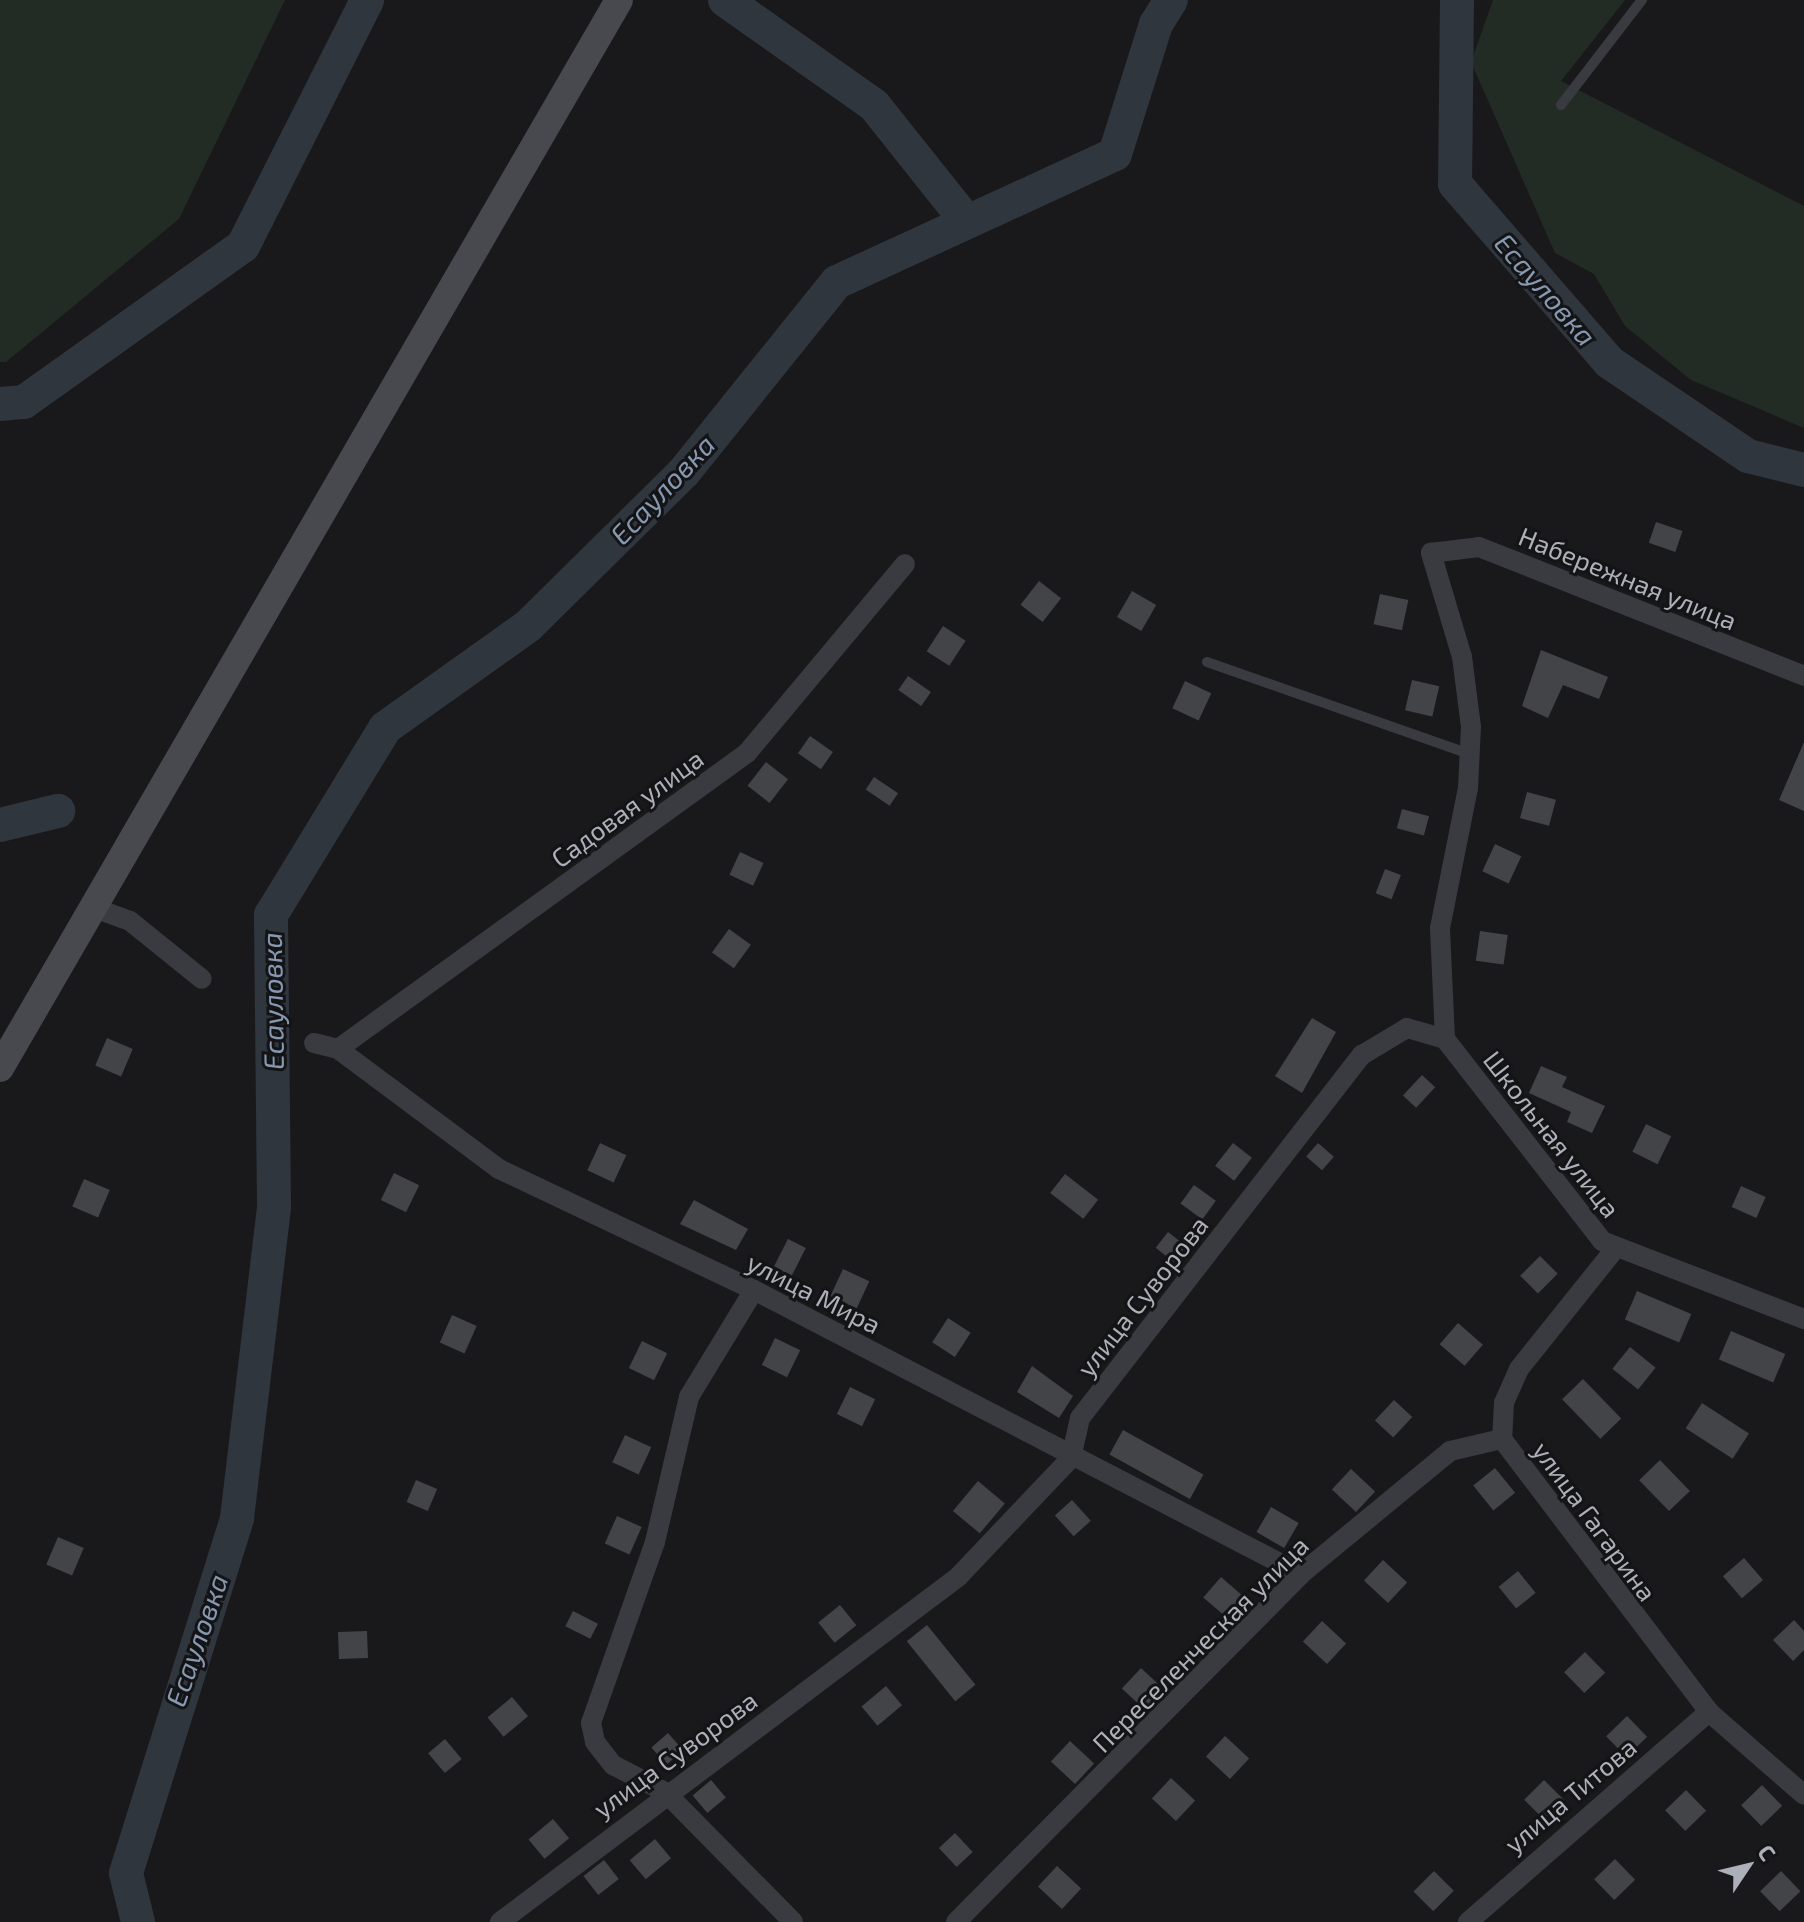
<!DOCTYPE html>
<meta charset="utf-8">
<style>
body{margin:0}
#map{position:relative;width:1804px;height:1922px;overflow:hidden;background:#19191b;font-family:"Exo 2",sans-serif}
div>[style]{position:absolute}
.green>*{inset:0;background:#232b25}
.river>*{height:34px;margin:-17px;padding:0 17px;transform-origin:17px;border-radius:17px;background:#30363e}
.building>*{inset:0;background:#434448;transform-origin:0 0}
.lane>*{height:10px;margin:-5px;padding:0 5px;transform-origin:5px;border-radius:5px;background:#3a3b40}
.street>*{height:20px;margin:-10px;padding:0 10px;transform-origin:10px;border-radius:10px;background:#3a3b40}
.secondary>*{height:28px;margin:-14px;padding:0 14px;transform-origin:14px;border-radius:14px;background:#48494f}
span{translate:-50% -50%;white-space:nowrap;text-align:center;line-height:1.15;-webkit-text-stroke:6px #141416;paint-order:stroke}
.street-label{font-size:26px;color:#adafb9}
.water-label{font-size:28px;color:#8799b1;font-style:italic}
.north{position:absolute;left:1708px;top:1826px;width:80px;height:80px;-webkit-text-stroke:6px #141416;paint-order:stroke;rotate:55deg;font-size:22px;font-weight:700;line-height:32px;text-align:center;color:#adafb9}
.north::after{content:'';display:block;margin:auto;width:28px;height:36px;background:#adafb9;clip-path:polygon(50% 0,100% 100%,50% 72%,0 100%)}
</style>
<div id="map">
<div class="green">
<i style="clip-path:polygon(0 0,285px 0,179px 219px,6px 362px,0 362px)"></i>
<i style="clip-path:polygon(1493px 0,1625px 0,1561px 81px,1804px 206px,1804px 428px,1691px 380px,1625px 326px,1594px 274px,1555px 253px,1471px 62px)"></i>
</div>
<div class="river">
<i style="left:725px;top:0;width:182px;rotate:35.2deg"></i>
<i style="left:874px;top:105px;width:144px;rotate:51.5deg"></i>
<i style="left:1457px;top:0;width:184px;rotate:90.6deg"></i>
<i style="left:1455px;top:184px;width:235px;rotate:49.1deg"></i>
<i style="left:1609px;top:362px;width:168px;rotate:34.1deg"></i>
<i style="left:1748px;top:456px;width:58px;rotate:14deg"></i>
<i style="left:0;top:404px;width:24px;rotate:-5deg"></i>
<i style="left:24px;top:402px;width:269px;rotate:-35.5deg"></i>
<i style="left:243px;top:246px;width:275px;rotate:-63.2deg"></i>
<i style="left:0;top:825px;width:60px;rotate:-13.6deg"></i>
<i style="left:138px;top:1922px;width:50px;rotate:-103.8deg"></i>
<i style="left:126px;top:1873px;width:372px;rotate:-72.6deg"></i>
<i style="left:237px;top:1518px;width:314px;rotate:-83.2deg"></i>
<i style="left:274px;top:1206px;width:291px;rotate:-90.6deg"></i>
<i style="left:271px;top:915px;width:219px;rotate:-58.6deg"></i>
<i style="left:385px;top:728px;width:176px;rotate:-35.5deg"></i>
<i style="left:528px;top:626px;width:219px;rotate:-44.6deg"></i>
<i style="left:684px;top:472px;width:244px;rotate:-51.2deg"></i>
<i style="left:837px;top:282px;width:306px;rotate:-24.7deg"></i>
<i style="left:1115px;top:154px;width:136px;rotate:-72.5deg"></i>
<i style="left:1156px;top:24px;width:28px;rotate:-58deg"></i>
</div>
<div class="building">
<i style="left:1656px;top:522px;width:28px;height:22px;rotate:19deg"></i>
<i style="left:1039px;top:581px;width:28px;height:30px;rotate:38deg"></i>
<i style="left:1132px;top:591px;width:28px;height:30px;rotate:30deg"></i>
<i style="left:1380px;top:594px;width:29px;height:31px;rotate:12deg"></i>
<i style="left:943px;top:626px;width:27px;height:30px;rotate:33deg"></i>
<i style="clip-path:polygon(1541px 650px,1608px 677px,1599px 699px,1563px 685px,1548px 718px,1522px 706px)"></i>
<i style="left:908px;top:676px;width:28px;height:17px;rotate:35deg"></i>
<i style="left:1412px;top:680px;width:28px;height:31px;rotate:13deg"></i>
<i style="left:1185px;top:681px;width:29px;height:30px;rotate:25deg"></i>
<i style="left:810px;top:736px;width:28px;height:21px;rotate:35deg"></i>
<i style="clip-path:polygon(1804px 742px,1804px 811px,1779px 800px)"></i>
<i style="left:766px;top:762px;width:28px;height:30px;rotate:38deg"></i>
<i style="left:874px;top:777px;width:29px;height:15px;rotate:34deg"></i>
<i style="left:1527px;top:792px;width:30px;height:27px;rotate:15deg"></i>
<i style="left:1402px;top:809px;width:28px;height:20px;rotate:15deg"></i>
<i style="left:1495px;top:844px;width:29px;height:30px;rotate:25deg"></i>
<i style="left:740px;top:852px;width:26px;height:25px;rotate:25deg"></i>
<i style="left:1385px;top:869px;width:17px;height:26px;rotate:21deg"></i>
<i style="left:729px;top:929px;width:27px;height:29px;rotate:36deg"></i>
<i style="left:1480px;top:931px;width:28px;height:30px;rotate:8deg"></i>
<i style="clip-path:polygon(1312px 1018px,1336px 1032px,1302px 1093px,1275px 1076px)"></i>
<i style="left:107px;top:1038px;width:28px;height:30px;rotate:23deg"></i>
<i style="clip-path:polygon(1541px 1066px,1567px 1077px,1562px 1087px,1605px 1106px,1592px 1133px,1567px 1122px,1571px 1112px,1529px 1093px)"></i>
<i style="left:1422px;top:1075px;width:18px;height:28px;rotate:43deg"></i>
<i style="left:1646px;top:1124px;width:28px;height:31px;rotate:26deg"></i>
<i style="left:600px;top:1143px;width:29px;height:30px;rotate:25deg"></i>
<i style="left:1233px;top:1143px;width:24px;height:29px;rotate:38deg"></i>
<i style="left:1318px;top:1143px;width:21px;height:18px;rotate:41deg"></i>
<i style="left:394px;top:1173px;width:28px;height:30px;rotate:26deg"></i>
<i style="left:1065px;top:1174px;width:42px;height:24px;rotate:38deg"></i>
<i style="left:84px;top:1179px;width:28px;height:30px;rotate:23deg"></i>
<i style="left:1194px;top:1185px;width:27px;height:23px;rotate:36deg"></i>
<i style="left:1741px;top:1186px;width:27px;height:23px;rotate:24deg"></i>
<i style="clip-path:polygon(694px 1200px,748px 1229px,736px 1250px,680px 1224px)"></i>
<i style="left:1168px;top:1232px;width:23px;height:20px;rotate:38deg"></i>
<i style="left:788px;top:1239px;width:20px;height:31px;rotate:27deg"></i>
<i style="left:1540px;top:1256px;width:25px;height:28px;rotate:45deg"></i>
<i style="left:843px;top:1269px;width:29px;height:30px;rotate:25deg"></i>
<i style="left:1637px;top:1291px;width:59px;height:31px;rotate:23deg"></i>
<i style="left:452px;top:1315px;width:27px;height:30px;rotate:24deg"></i>
<i style="left:948px;top:1318px;width:27px;height:29px;rotate:33deg"></i>
<i style="left:1458px;top:1323px;width:33px;height:28px;rotate:41deg"></i>
<i style="left:1731px;top:1331px;width:59px;height:31px;rotate:23deg"></i>
<i style="left:775px;top:1338px;width:28px;height:30px;rotate:26deg"></i>
<i style="left:642px;top:1341px;width:28px;height:30px;rotate:26deg"></i>
<i style="left:1630px;top:1347px;width:33px;height:28px;rotate:39deg"></i>
<i style="clip-path:polygon(1032px 1366px,1073px 1396px,1059px 1418px,1017px 1392px)"></i>
<i style="left:1583px;top:1379px;width:55px;height:29px;rotate:46deg"></i>
<i style="left:850px;top:1387px;width:28px;height:30px;rotate:26deg"></i>
<i style="left:1394px;top:1400px;width:25px;height:28px;rotate:43deg"></i>
<i style="left:1702px;top:1403px;width:56px;height:30px;rotate:33deg"></i>
<i style="left:1123px;top:1430px;width:92px;height:28px;rotate:29deg"></i>
<i style="left:625px;top:1435px;width:29px;height:30px;rotate:25deg"></i>
<i style="left:1660px;top:1460px;width:43px;height:29px;rotate:46deg"></i>
<i style="left:1495px;top:1468px;width:32px;height:28px;rotate:51deg"></i>
<i style="left:1351px;top:1469px;width:33px;height:28px;rotate:43deg"></i>
<i style="left:416px;top:1480px;width:23px;height:24px;rotate:23deg"></i>
<i style="left:978px;top:1481px;width:35px;height:39px;rotate:40deg"></i>
<i style="left:1072px;top:1500px;width:28px;height:23px;rotate:48deg"></i>
<i style="left:1271px;top:1507px;width:32px;height:29px;rotate:30deg"></i>
<i style="left:617px;top:1516px;width:27px;height:30px;rotate:24deg"></i>
<i style="left:58px;top:1537px;width:28px;height:30px;rotate:23deg"></i>
<i style="left:1744px;top:1558px;width:29px;height:28px;rotate:49deg"></i>
<i style="left:1383px;top:1560px;width:33px;height:28px;rotate:43deg"></i>
<i style="left:1518px;top:1571px;width:28px;height:25px;rotate:51deg"></i>
<i style="left:1221px;top:1577px;width:32px;height:27px;rotate:41deg"></i>
<i style="left:840px;top:1605px;width:26px;height:28px;rotate:51deg"></i>
<i style="left:573px;top:1611px;width:28px;height:17px;rotate:27deg"></i>
<i style="clip-path:polygon(1794px 1620px,1804px 1631px,1804px 1650px,1793px 1661px,1773px 1640px)"></i>
<i style="left:1322px;top:1621px;width:33px;height:28px;rotate:43deg"></i>
<i style="left:927px;top:1625px;width:77px;height:26px;rotate:51deg"></i>
<i style="left:367px;top:1631px;width:27px;height:29px;rotate:88deg"></i>
<i style="left:1585px;top:1652px;width:29px;height:29px;rotate:46deg"></i>
<i style="left:1141px;top:1668px;width:33px;height:28px;rotate:43deg"></i>
<i style="left:886px;top:1686px;width:25px;height:32px;rotate:50deg"></i>
<i style="left:512px;top:1697px;width:25px;height:32px;rotate:50deg"></i>
<i style="left:1627px;top:1716px;width:29px;height:29px;rotate:46deg"></i>
<i style="left:668px;top:1733px;width:23px;height:22px;rotate:49deg"></i>
<i style="left:1225px;top:1736px;width:33px;height:28px;rotate:43deg"></i>
<i style="left:445px;top:1739px;width:26px;height:22px;rotate:50deg"></i>
<i style="left:1070px;top:1741px;width:33px;height:28px;rotate:43deg"></i>
<i style="left:1171px;top:1778px;width:33px;height:28px;rotate:43deg"></i>
<i style="left:711px;top:1780px;width:23px;height:24px;rotate:50deg"></i>
<i style="left:1544px;top:1780px;width:28px;height:28px;rotate:45deg"></i>
<i style="left:1762px;top:1785px;width:29px;height:29px;rotate:46deg"></i>
<i style="left:1686px;top:1790px;width:29px;height:29px;rotate:46deg"></i>
<i style="left:553px;top:1819px;width:25px;height:32px;rotate:50deg"></i>
<i style="left:955px;top:1833px;width:26px;height:22px;rotate:47deg"></i>
<i style="left:655px;top:1839px;width:25px;height:33px;rotate:50deg"></i>
<i style="left:1615px;top:1859px;width:29px;height:29px;rotate:46deg"></i>
<i style="left:604px;top:1860px;width:24px;height:26px;rotate:52deg"></i>
<i style="left:1057px;top:1866px;width:33px;height:28px;rotate:43deg"></i>
<i style="left:1434px;top:1871px;width:28px;height:29px;rotate:45deg"></i>
<i style="left:1781px;top:1871px;width:28px;height:29px;rotate:46deg"></i>
</div>
<div class="lane">
<i style="left:1561px;top:105px;width:133px;rotate:-52.4deg"></i>
<i style="left:1207px;top:662px;width:279px;rotate:19.3deg"></i>
</div>
<div class="street">
<i style="left:92px;top:907px;width:40px;rotate:20.2deg"></i>
<i style="left:130px;top:921px;width:92px;rotate:38.9deg"></i>
<i style="left:1445px;top:1039px;width:111px;rotate:-92.6deg"></i>
<i style="left:1440px;top:928px;width:143px;rotate:-78.7deg"></i>
<i style="left:1468px;top:788px;width:61px;rotate:-87.2deg"></i>
<i style="left:1471px;top:727px;width:71px;rotate:-97.3deg"></i>
<i style="left:1462px;top:657px;width:109px;rotate:-106.6deg"></i>
<i style="left:1431px;top:553px;width:48px;rotate:-7.1deg"></i>
<i style="left:1479px;top:547px;width:350px;rotate:21.6deg"></i>
<i style="left:1445px;top:1039px;width:256px;rotate:52.1deg"></i>
<i style="left:1602px;top:1241px;width:217px;rotate:21.1deg"></i>
<i style="left:314px;top:1043px;width:25px;rotate:14deg"></i>
<i style="left:338px;top:1049px;width:201px;rotate:36.7deg"></i>
<i style="left:499px;top:1169px;width:282px;rotate:25.4deg"></i>
<i style="left:754px;top:1290px;width:616px;rotate:27.44deg"></i>
<i style="left:338px;top:1049px;width:505px;rotate:-35.89deg"></i>
<i style="left:747px;top:753px;width:246px;rotate:-50.1deg"></i>
<i style="left:1615px;top:1249px;width:154px;rotate:128.7deg"></i>
<i style="left:1519px;top:1369px;width:37px;rotate:114deg"></i>
<i style="left:1504px;top:1403px;width:36px;rotate:93deg"></i>
<i style="left:1502px;top:1439px;width:343px;rotate:52.8deg"></i>
<i style="left:1709px;top:1712px;width:126px;rotate:41.1deg"></i>
<i style="left:754px;top:1290px;width:125px;rotate:121.3deg"></i>
<i style="left:689px;top:1397px;width:149px;rotate:103.2deg"></i>
<i style="left:655px;top:1542px;width:192px;rotate:109.5deg"></i>
<i style="left:591px;top:1723px;width:19px;rotate:78deg"></i>
<i style="left:595px;top:1742px;width:29px;rotate:52deg"></i>
<i style="left:613px;top:1765px;width:59px;rotate:27.4deg"></i>
<i style="left:665px;top:1792px;width:182px;rotate:45.4deg"></i>
<i style="left:500px;top:1922px;width:573px;rotate:-36.99deg"></i>
<i style="left:958px;top:1577px;width:164px;rotate:-46.5deg"></i>
<i style="left:1071px;top:1458px;width:41px;rotate:-77.3deg"></i>
<i style="left:1080px;top:1418px;width:460px;rotate:-52.2deg"></i>
<i style="left:1362px;top:1055px;width:52px;rotate:-31deg"></i>
<i style="left:1407px;top:1028px;width:40px;rotate:16deg"></i>
<i style="left:956px;top:1922px;width:490px;rotate:-45.2deg"></i>
<i style="left:1301px;top:1574px;width:193px;rotate:-39.5deg"></i>
<i style="left:1450px;top:1451px;width:53px;rotate:-13deg"></i>
<i style="left:1468px;top:1922px;width:320px;rotate:-41.1deg"></i>
</div>
<div class="secondary">
<i style="left:0;top:1068px;width:1234px;rotate:-59.9deg"></i>
</div>
<div class="street-label">
<span style="left:1628px;top:578px;rotate:22deg">Набережная улица</span>
<span style="left:627px;top:808px;rotate:-36deg">Садовая улица</span>
<span style="left:1552px;top:1134px;rotate:52deg">Школьная улица</span>
<span style="left:814px;top:1293px;rotate:27deg">улица Мира</span>
<span style="left:1142px;top:1296px;rotate:-52deg">улица Суворова</span>
<span style="left:1595px;top:1521px;rotate:54deg">улица Гагарина</span>
<span style="left:1200px;top:1644px;rotate:-45deg">Переселенческая улица</span>
<span style="left:675px;top:1754px;rotate:-36deg">улица Суворова</span>
<span style="left:1570px;top:1795px;rotate:-40deg">улица Титова</span>
</div>
<div class="water-label">
<span style="left:1546px;top:289px;rotate:49deg">Есауловка</span>
<span style="left:662px;top:489px;rotate:-47deg">Есауловка</span>
<span style="left:272px;top:1001px;rotate:-91deg">Есауловка</span>
<span style="left:196px;top:1640px;rotate:-71deg">Есауловка</span>
</div>
<div class="north">С</div>
</div>
